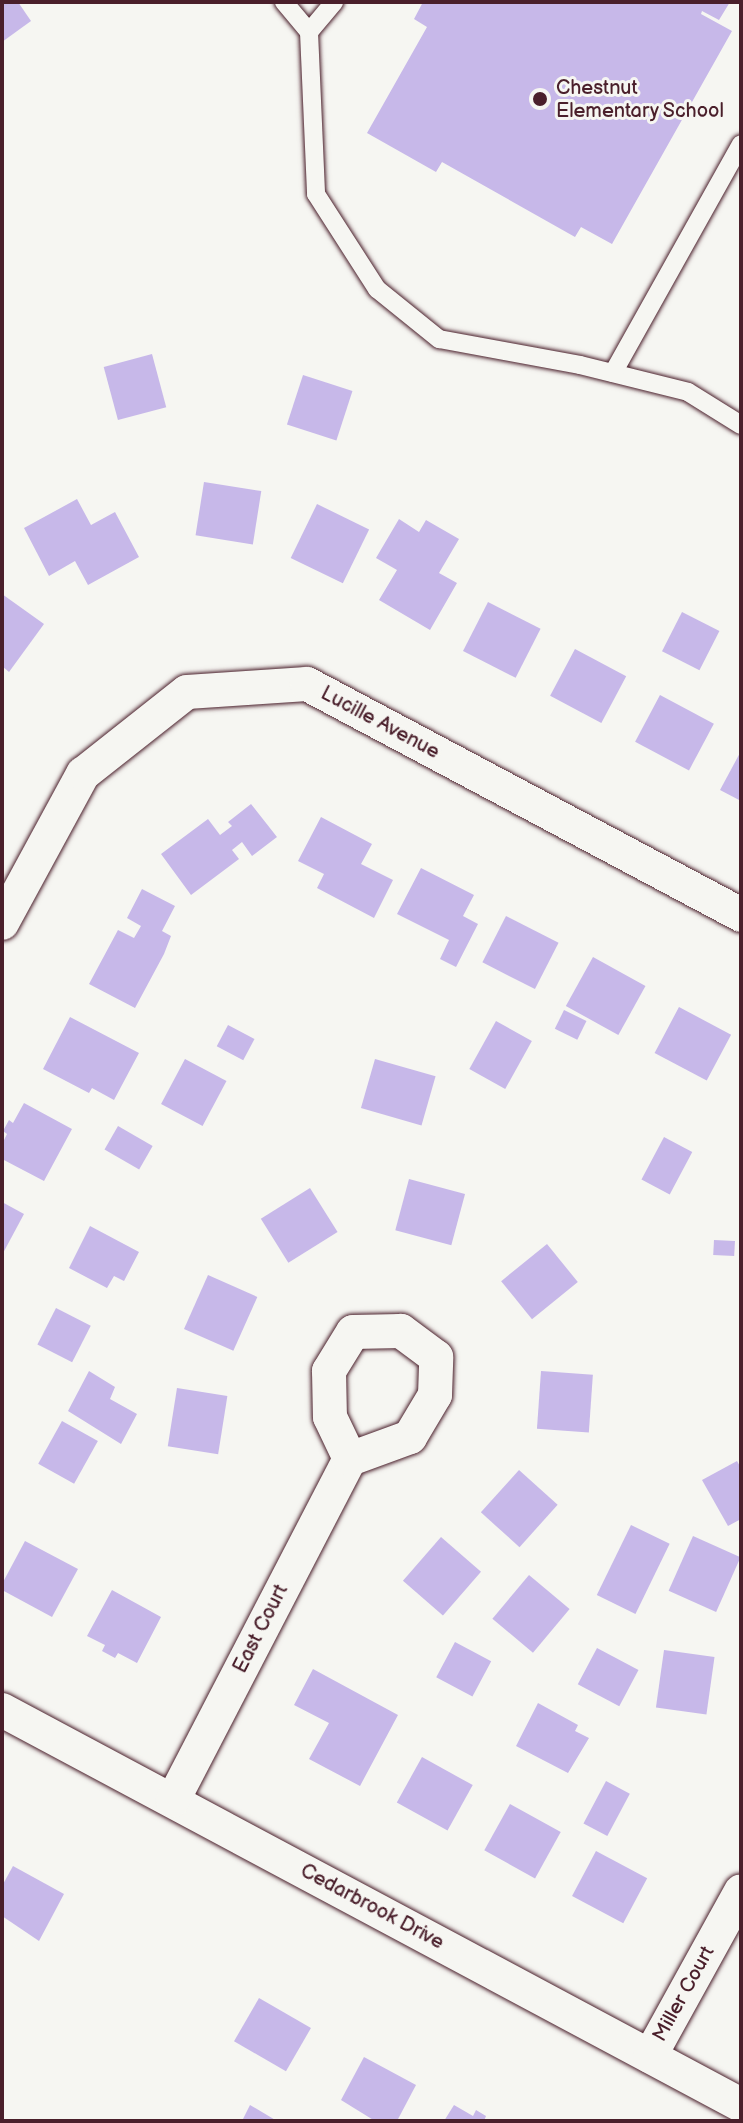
<!DOCTYPE html>
<style>
body{margin:0}
#map{position:relative;width:743px;height:2123px;overflow:hidden;background:#f6f6f2;font-family:"Balsamiq Sans",sans-serif}
div>[style]{position:absolute}
.building>*{inset:0;background:#c7b8e9;transform-origin:0 0}
.roads{filter:drop-shadow(0 0 2px #4a1f2b) drop-shadow(0 0 2px #4a1f2b)}
.lane>*{height:18px;margin:-9px;padding:0 9px;transform-origin:9px;border-radius:9px;background:#f6f6f2}
.street>*{height:34px;margin:-17px;padding:0 17px;transform-origin:17px;border-radius:17px;background:#f6f6f2}
.dots>*{width:22px;height:22px;translate:-50% -50%;box-sizing:border-box;border:4px solid #f6f6f2;border-radius:50%}
span{translate:-50% -50%;white-space:nowrap;text-align:center;line-height:1.15;-webkit-text-stroke:6px #f6f6f2;paint-order:stroke}
.poi-label{font-size:20px;color:#4a1f2b}
.left{translate:0 -50%;text-align:left}
.street-label{font-size:20px;color:#4a1f2b}
.frame{position:absolute;inset:0;border:4px solid #4a1f2b;pointer-events:none}
</style>
<div id="map">
<div class="building">
<i style="clip-path:polygon(2px 2px,18px 2px,31px 21px,2px 42px)"></i>
<i style="clip-path:polygon(423px 2px,730px 2px,719px 20px,702px 11px,701px 14px,732px 31px,612px 244px,581px 227px,575px 237px,442px 162px,436px 172px,367px 133px,427px 27px,414px 19px)"></i>
<i style="left:152px;top:354px;width:55px;height:50px;rotate:75deg"></i>
<i style="left:303px;top:375px;width:52px;height:52px;rotate:18deg"></i>
<i style="left:204px;top:482px;width:58px;height:54px;rotate:9deg"></i>
<i style="clip-path:polygon(77px 499px,91px 525px,115px 512px,139px 557px,88px 585px,75px 561px,49px 576px,24px 528px)"></i>
<i style="left:317px;top:504px;width:58px;height:60px;rotate:26deg"></i>
<i style="clip-path:polygon(399px 519px,419px 532px,426px 520px,459px 539px,439px 573px,457px 583px,430px 630px,379px 600px,397px 570px,376px 558px)"></i>
<i style="clip-path:polygon(2px 594px,44px 624px,9px 672px,2px 666px)"></i>
<i style="left:488px;top:602px;width:59px;height:55px;rotate:27deg"></i>
<i style="left:682px;top:612px;width:42px;height:44px;rotate:27deg"></i>
<i style="left:575px;top:649px;width:58px;height:53px;rotate:28deg"></i>
<i style="left:660px;top:695px;width:61px;height:53px;rotate:28deg"></i>
<i style="clip-path:polygon(741px 751px,741px 801px,720px 790px)"></i>
<i style="clip-path:polygon(251px 804px,277px 837px,252px 856px,242px 842px,232px 850px,239px 859px,191px 895px,161px 854px,208px 819px,220px 835px,232px 826px,228px 822px)"></i>
<i style="clip-path:polygon(321px 817px,372px 844px,361px 864px,393px 880px,374px 918px,317px 888px,324px 874px,298px 861px)"></i>
<i style="clip-path:polygon(421px 868px,474px 895px,463px 916px,478px 924px,456px 967px,440px 959px,449px 940px,397px 914px)"></i>
<i style="clip-path:polygon(142px 889px,175px 906px,162px 931px,171px 936px,164px 954px,135px 1008px,89px 984px,118px 930px,134px 938px,141px 926px,127px 918px)"></i>
<i style="left:506px;top:916px;width:59px;height:52px;rotate:27deg"></i>
<i style="left:593px;top:957px;width:60px;height:56px;rotate:29deg"></i>
<i style="left:679px;top:1007px;width:59px;height:52px;rotate:28deg"></i>
<i style="left:564px;top:1010px;width:25px;height:21px;rotate:26deg"></i>
<i style="clip-path:polygon(70px 1017px,139px 1053px,114px 1100px,92px 1088px,89px 1093px,43px 1069px)"></i>
<i style="left:496px;top:1021px;width:41px;height:55px;rotate:29deg"></i>
<i style="left:228px;top:1025px;width:30px;height:24px;rotate:28deg"></i>
<i style="left:185px;top:1059px;width:47px;height:51px;rotate:28deg"></i>
<i style="left:375px;top:1059px;width:63px;height:51px;rotate:16deg"></i>
<i style="clip-path:polygon(24px 1103px,72px 1129px,44px 1181px,2px 1159px,2px 1144px,7px 1134px,3px 1131px,9px 1120px,13px 1123px)"></i>
<i style="left:118px;top:1126px;width:40px;height:27px;rotate:30deg"></i>
<i style="left:664px;top:1137px;width:32px;height:48px;rotate:28deg"></i>
<i style="left:409px;top:1179px;width:58px;height:53px;rotate:15deg"></i>
<i style="left:310px;top:1188px;width:52px;height:58px;rotate:58deg"></i>
<i style="clip-path:polygon(2px 1202px,24px 1214px,2px 1255px)"></i>
<i style="clip-path:polygon(90px 1226px,139px 1252px,124px 1281px,114px 1276px,107px 1288px,69px 1268px)"></i>
<i style="left:714px;top:1240px;width:21px;height:15px;rotate:3deg"></i>
<i style="left:547px;top:1244px;width:49px;height:59px;rotate:51deg"></i>
<i style="left:208px;top:1275px;width:54px;height:59px;rotate:24deg"></i>
<i style="left:56px;top:1308px;width:39px;height:41px;rotate:27deg"></i>
<i style="clip-path:polygon(89px 1371px,115px 1387px,110px 1399px,137px 1414px,121px 1444px,68px 1411px)"></i>
<i style="left:541px;top:1371px;width:52px;height:58px;rotate:4deg"></i>
<i style="left:177px;top:1388px;width:51px;height:59px;rotate:9deg"></i>
<i style="left:62px;top:1421px;width:41px;height:49px;rotate:29deg"></i>
<i style="clip-path:polygon(737px 1461px,741px 1468px,741px 1519px,728px 1526px,702px 1480px)"></i>
<i style="left:519px;top:1470px;width:52px;height:57px;rotate:42deg"></i>
<i style="left:631px;top:1525px;width:43px;height:78px;rotate:26deg"></i>
<i style="left:693px;top:1536px;width:52px;height:60px;rotate:24deg"></i>
<i style="left:441px;top:1537px;width:53px;height:58px;rotate:41deg"></i>
<i style="clip-path:polygon(25px 1541px,78px 1569px,52px 1617px,2px 1590px,2px 1584px)"></i>
<i style="left:529px;top:1575px;width:53px;height:57px;rotate:40deg"></i>
<i style="clip-path:polygon(112px 1590px,161px 1617px,137px 1663px,118px 1653px,115px 1658px,102px 1651px,105px 1645px,87px 1636px)"></i>
<i style="left:455px;top:1642px;width:41px;height:40px;rotate:28deg"></i>
<i style="left:597px;top:1648px;width:47px;height:41px;rotate:28deg"></i>
<i style="left:664px;top:1650px;width:51px;height:58px;rotate:8deg"></i>
<i style="clip-path:polygon(313px 1669px,398px 1715px,360px 1786px,309px 1759px,329px 1723px,294px 1705px)"></i>
<i style="clip-path:polygon(538px 1703px,578px 1725px,575px 1731px,589px 1738px,568px 1773px,516px 1746px)"></i>
<i style="left:422px;top:1757px;width:58px;height:52px;rotate:29deg"></i>
<i style="left:606px;top:1781px;width:27px;height:48px;rotate:28deg"></i>
<i style="left:510px;top:1804px;width:58px;height:53px;rotate:29deg"></i>
<i style="left:596px;top:1851px;width:58px;height:51px;rotate:28deg"></i>
<i style="clip-path:polygon(13px 1866px,64px 1894px,39px 1941px,2px 1916px,2px 1886px)"></i>
<i style="left:259px;top:1998px;width:60px;height:50px;rotate:30deg"></i>
<i style="clip-path:polygon(364px 2057px,416px 2085px,397px 2121px,375px 2121px,341px 2100px)"></i>
<i style="clip-path:polygon(250px 2105px,277px 2121px,242px 2121px)"></i>
<i style="clip-path:polygon(454px 2105px,473px 2116px,476px 2110px,486px 2116px,484px 2121px,444px 2121px)"></i>
</div>
<div class="roads">
<div class="lane">
<i style="left:284px;top:2px;width:39px;rotate:50deg"></i>
<i style="left:309px;top:32px;width:162px;rotate:87.5deg"></i>
<i style="left:316px;top:194px;width:113px;rotate:57.3deg"></i>
<i style="left:377px;top:289px;width:80px;rotate:38.9deg"></i>
<i style="left:439px;top:339px;width:143px;rotate:10.4deg"></i>
<i style="left:580px;top:365px;width:111px;rotate:14deg"></i>
<i style="left:688px;top:392px;width:62px;rotate:31.9deg"></i>
<i style="left:309px;top:32px;width:39px;rotate:-50deg"></i>
<i style="left:613px;top:373px;width:262px;rotate:-60.8deg"></i>
</div>
<div class="street">
<i style="left:2px;top:923px;width:170px;rotate:-61.5deg"></i>
<i style="left:83px;top:774px;width:132px;rotate:-38.3deg"></i>
<i style="left:187px;top:692px;width:120px;rotate:-3.8deg"></i>
<i style="left:307px;top:684px;width:492px;rotate:28deg"></i>
<i style="left:2px;top:1710px;width:838px;rotate:28.12deg"></i>
<i style="left:173px;top:1800px;width:384px;rotate:-62.6deg"></i>
<i style="left:350px;top:1459px;width:64px;rotate:-20.1deg"></i>
<i style="left:410px;top:1437px;width:49px;rotate:-59.2deg"></i>
<i style="left:435px;top:1395px;width:38px;rotate:-88deg"></i>
<i style="left:436px;top:1357px;width:44px;rotate:-143.4deg"></i>
<i style="left:401px;top:1331px;width:48px;rotate:178.8deg"></i>
<i style="left:353px;top:1332px;width:46px;rotate:121.6deg"></i>
<i style="left:329px;top:1371px;width:46px;rotate:88.8deg"></i>
<i style="left:330px;top:1417px;width:47px;rotate:64.5deg"></i>
<i style="left:650px;top:2056px;width:188px;rotate:-61.1deg"></i>
</div>
</div>
<div class="dots">
<i style="left:540px;top:99px;background:#4a1f2b"></i>
</div>
<div class="poi-label">
<span class="left" style="left:556px;top:100px">Chestnut<br>Elementary School</span>
</div>
<div class="street-label">
<span style="left:380px;top:723px;rotate:28deg">Lucille Avenue</span>
<span style="left:261px;top:1629px;rotate:-63deg">East Court</span>
<span style="left:372px;top:1907px;rotate:28deg">Cedarbrook Drive</span>
<span style="left:684px;top:1994px;rotate:-61deg">Miller Court</span>
</div>
<div class="frame"></div>
</div>
